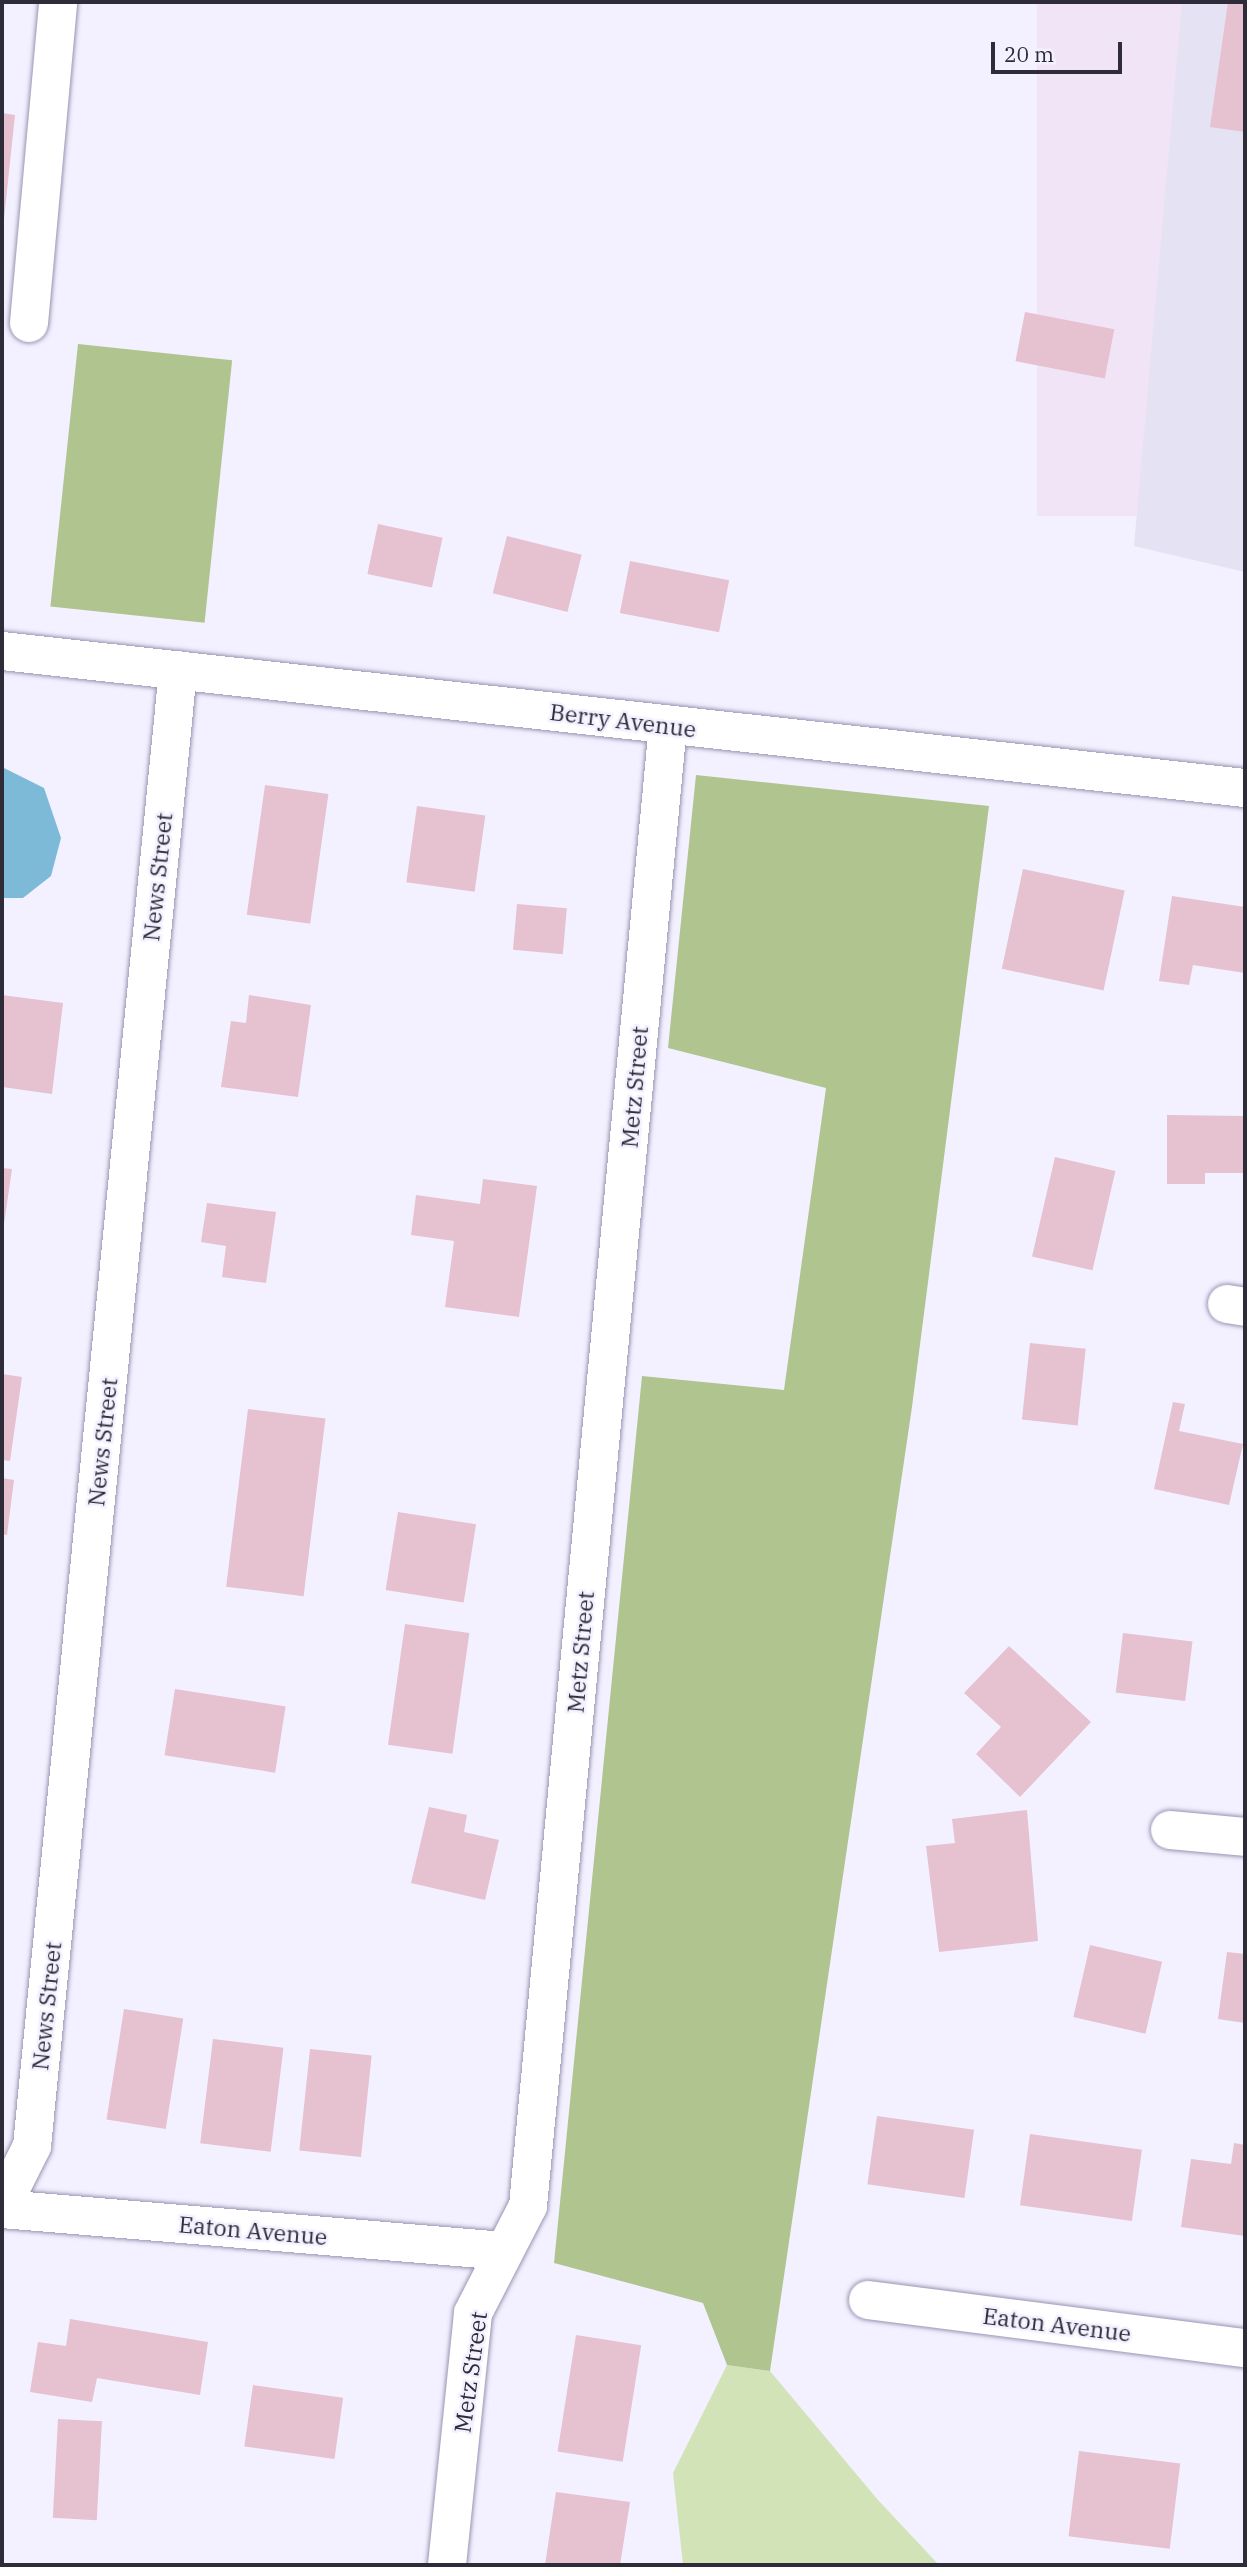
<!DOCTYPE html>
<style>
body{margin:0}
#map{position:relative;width:1247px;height:2567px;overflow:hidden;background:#f3f1ff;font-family:"IBM Plex Serif",serif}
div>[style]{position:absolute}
.commercial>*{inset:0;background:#f2e4f7;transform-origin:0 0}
.built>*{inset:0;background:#e4e2f3}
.green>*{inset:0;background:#d2e4b7}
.forest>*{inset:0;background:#afc48f;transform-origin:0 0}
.water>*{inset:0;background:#7dbad7}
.building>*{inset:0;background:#e6c1cf;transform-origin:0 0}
.roads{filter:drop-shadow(0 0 2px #9994b3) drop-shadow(0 0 2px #9994b3)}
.minor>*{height:38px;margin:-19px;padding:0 19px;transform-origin:19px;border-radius:19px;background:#fff}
span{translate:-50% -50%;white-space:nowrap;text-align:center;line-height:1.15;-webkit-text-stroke:5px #f3f1ff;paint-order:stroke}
.street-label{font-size:23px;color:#2f2c39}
.frame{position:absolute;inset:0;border:4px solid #2f2c39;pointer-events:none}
.scale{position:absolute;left:991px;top:42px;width:131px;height:32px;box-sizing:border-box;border:4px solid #2f2c39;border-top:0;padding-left:9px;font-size:21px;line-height:24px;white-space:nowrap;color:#2f2c39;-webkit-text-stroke:5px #f3f1ff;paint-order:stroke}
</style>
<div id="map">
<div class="commercial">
<i style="left:1037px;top:2px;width:145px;height:514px"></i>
</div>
<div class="built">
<i style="clip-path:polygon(1182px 2px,1245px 2px,1245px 572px,1134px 546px)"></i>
</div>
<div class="green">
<i style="clip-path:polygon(727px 2365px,770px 2371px,878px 2500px,939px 2565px,683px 2565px,673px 2473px)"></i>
</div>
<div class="forest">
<i style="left:78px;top:344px;width:155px;height:264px;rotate:6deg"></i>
<i style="clip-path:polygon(696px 775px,989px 806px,912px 1407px,770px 2371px,727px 2365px,703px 2303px,554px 2263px,642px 1376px,784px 1390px,826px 1088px,668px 1048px)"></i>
</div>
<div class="water">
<i style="clip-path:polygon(2px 767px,44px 788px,61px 838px,51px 876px,23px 898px,2px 898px)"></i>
</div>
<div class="building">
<i style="clip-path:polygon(1228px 2px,1245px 2px,1245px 132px,1210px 127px)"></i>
<i style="clip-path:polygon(2px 113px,15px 115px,4px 219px,2px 219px)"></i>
<i style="left:1025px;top:312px;width:91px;height:50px;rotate:11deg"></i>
<i style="left:378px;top:524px;width:66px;height:51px;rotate:12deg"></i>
<i style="left:507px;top:536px;width:77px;height:59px;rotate:14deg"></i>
<i style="left:630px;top:561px;width:101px;height:53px;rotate:11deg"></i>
<i style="left:265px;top:785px;width:64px;height:131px;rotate:8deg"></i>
<i style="left:417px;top:806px;width:69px;height:77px;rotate:8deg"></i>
<i style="left:1023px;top:869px;width:104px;height:102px;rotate:12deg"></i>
<i style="clip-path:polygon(1172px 896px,1245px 907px,1245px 973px,1193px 965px,1189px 985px,1159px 981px)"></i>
<i style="left:517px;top:904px;width:50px;height:46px;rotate:5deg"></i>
<i style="clip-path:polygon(2px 995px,63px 1003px,52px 1094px,2px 1087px)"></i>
<i style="clip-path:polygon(249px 995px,311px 1005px,298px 1097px,221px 1087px,231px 1021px,246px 1023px)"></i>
<i style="clip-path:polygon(1167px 1115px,1245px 1116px,1245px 1173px,1205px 1173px,1205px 1184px,1167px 1184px)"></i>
<i style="left:1055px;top:1157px;width:62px;height:102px;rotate:13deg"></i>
<i style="clip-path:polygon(2px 1168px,12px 1169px,3px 1231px,2px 1231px)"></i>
<i style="clip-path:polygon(483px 1179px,537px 1186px,519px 1317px,445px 1307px,454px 1241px,411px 1235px,416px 1195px,480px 1204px)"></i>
<i style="clip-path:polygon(207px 1203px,276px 1212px,266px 1283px,222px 1277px,226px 1246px,201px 1242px)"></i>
<i style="left:1030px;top:1343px;width:56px;height:77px;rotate:6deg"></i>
<i style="clip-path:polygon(2px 1374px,22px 1377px,10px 1461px,2px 1460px)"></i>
<i style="clip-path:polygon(1173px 1402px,1185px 1404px,1179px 1431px,1243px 1444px,1229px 1505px,1154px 1489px)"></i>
<i style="left:248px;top:1409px;width:78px;height:179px;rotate:7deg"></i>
<i style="clip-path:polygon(2px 1478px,14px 1480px,7px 1535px,2px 1534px)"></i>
<i style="left:398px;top:1512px;width:79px;height:79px;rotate:9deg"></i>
<i style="left:405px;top:1624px;width:65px;height:122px;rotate:8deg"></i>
<i style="left:1123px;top:1633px;width:70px;height:60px;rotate:7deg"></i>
<i style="clip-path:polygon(1009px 1646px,1091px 1722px,1020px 1797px,976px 1754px,1001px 1727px,964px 1693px)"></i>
<i style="left:175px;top:1689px;width:112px;height:67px;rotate:9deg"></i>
<i style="clip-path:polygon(429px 1807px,467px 1815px,464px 1832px,499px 1840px,485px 1900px,411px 1883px)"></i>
<i style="clip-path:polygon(1027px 1810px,1038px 1941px,939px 1952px,926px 1846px,955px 1843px,952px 1819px)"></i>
<i style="left:1090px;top:1945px;width:74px;height:74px;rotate:13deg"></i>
<i style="clip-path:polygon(1227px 1952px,1245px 1954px,1245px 2023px,1218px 2019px)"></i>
<i style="left:124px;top:2009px;width:60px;height:112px;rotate:9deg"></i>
<i style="left:213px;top:2039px;width:71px;height:105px;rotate:7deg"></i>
<i style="left:310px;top:2049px;width:62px;height:102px;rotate:6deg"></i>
<i style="left:877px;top:2116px;width:98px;height:69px;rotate:8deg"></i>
<i style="left:1030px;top:2134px;width:113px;height:72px;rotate:8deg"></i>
<i style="clip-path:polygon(1234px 2143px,1245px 2145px,1245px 2236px,1181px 2227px,1191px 2159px,1231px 2164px)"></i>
<i style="clip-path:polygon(70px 2319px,208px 2342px,200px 2395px,97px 2378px,92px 2402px,30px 2392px,38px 2342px,66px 2346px)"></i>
<i style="left:576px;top:2335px;width:66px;height:118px;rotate:9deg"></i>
<i style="left:253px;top:2385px;width:91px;height:62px;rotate:8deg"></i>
<i style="left:58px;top:2419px;width:44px;height:99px;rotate:3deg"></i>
<i style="left:1079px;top:2451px;width:102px;height:86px;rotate:7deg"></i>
<i style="clip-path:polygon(556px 2492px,630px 2502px,620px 2565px,545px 2565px)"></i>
</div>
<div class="roads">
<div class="minor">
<i style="left:29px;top:323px;width:322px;rotate:-84.8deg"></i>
<i style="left:2px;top:651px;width:1251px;rotate:6.29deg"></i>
<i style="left:1227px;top:1304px;width:18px;rotate:9deg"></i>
<i style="left:1170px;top:1830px;width:75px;rotate:5.3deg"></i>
<i style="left:2px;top:2206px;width:67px;rotate:-63.4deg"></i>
<i style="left:32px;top:2146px;width:1483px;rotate:-84.35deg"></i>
<i style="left:2px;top:2209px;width:504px;rotate:4.78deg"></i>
<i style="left:868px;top:2300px;width:380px;rotate:7.3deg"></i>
<i style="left:447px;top:2565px;width:253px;rotate:-84.1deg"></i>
<i style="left:473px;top:2313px;width:120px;rotate:-62.8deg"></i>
<i style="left:528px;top:2206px;width:1487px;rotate:-84.6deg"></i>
</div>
</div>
<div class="street-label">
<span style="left:623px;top:720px;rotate:7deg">Berry Avenue</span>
<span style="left:157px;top:877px;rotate:-84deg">News Street</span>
<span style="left:634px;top:1087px;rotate:-85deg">Metz Street</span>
<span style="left:102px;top:1442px;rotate:-84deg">News Street</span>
<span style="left:580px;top:1652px;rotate:-85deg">Metz Street</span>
<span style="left:46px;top:2006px;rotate:-84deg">News Street</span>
<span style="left:253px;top:2230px;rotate:5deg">Eaton Avenue</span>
<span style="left:1057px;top:2324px;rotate:7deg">Eaton Avenue</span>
<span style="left:470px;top:2372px;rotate:-82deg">Metz Street</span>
</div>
<div class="frame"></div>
<div class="scale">20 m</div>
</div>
